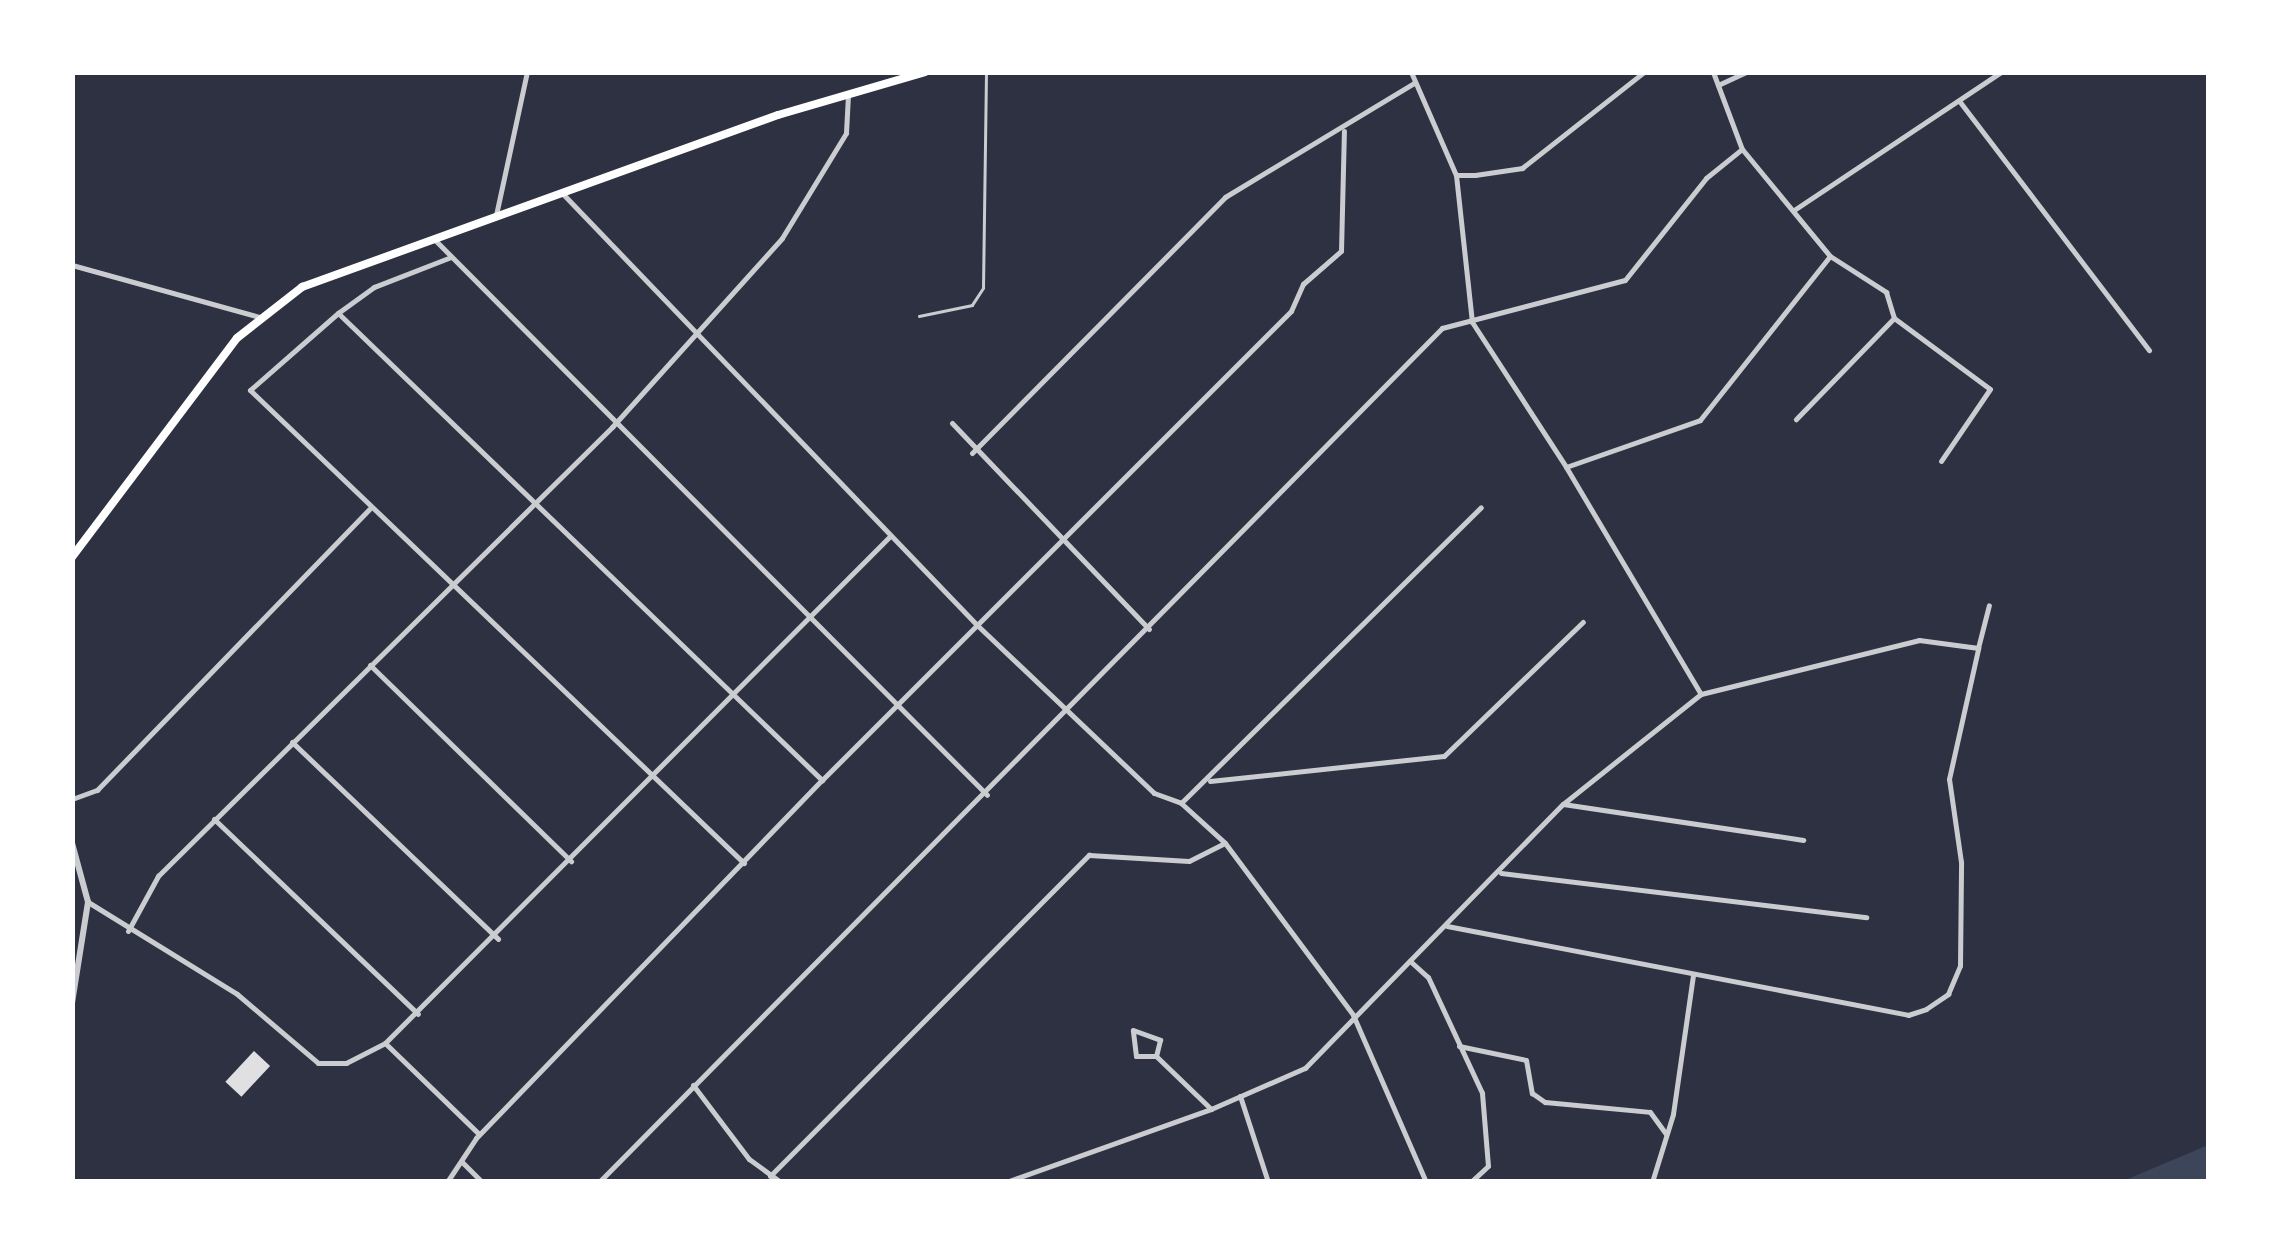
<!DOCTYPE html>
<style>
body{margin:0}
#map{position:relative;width:2281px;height:1254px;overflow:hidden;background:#2d3142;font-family:"PT Sans",sans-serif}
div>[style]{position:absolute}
.green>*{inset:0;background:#3c4559}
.building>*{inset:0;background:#e0e0e3;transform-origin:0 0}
.service>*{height:2.5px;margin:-1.25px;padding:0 1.25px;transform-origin:1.25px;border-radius:1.25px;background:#caccd0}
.minor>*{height:5px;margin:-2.5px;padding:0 2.5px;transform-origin:2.5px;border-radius:2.5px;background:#caccd0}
.tertiary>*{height:6px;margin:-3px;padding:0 3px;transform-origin:3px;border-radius:3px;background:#caccd0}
.primary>*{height:8px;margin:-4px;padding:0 4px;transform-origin:4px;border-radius:4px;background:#fff}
span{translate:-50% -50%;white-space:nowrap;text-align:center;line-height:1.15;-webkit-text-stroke:10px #fff;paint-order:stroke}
.frame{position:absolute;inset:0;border:75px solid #fff;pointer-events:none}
</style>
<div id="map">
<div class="green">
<i style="clip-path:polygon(2208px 1145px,2208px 1181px,2123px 1181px)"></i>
</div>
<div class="building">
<i style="left:254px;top:1051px;width:22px;height:42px;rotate:43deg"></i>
</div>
<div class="service">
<i style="left:919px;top:316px;width:54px;rotate:-11.7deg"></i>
<i style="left:972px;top:305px;width:20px;rotate:-57deg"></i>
<i style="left:983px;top:288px;width:216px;rotate:-89.2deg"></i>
</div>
<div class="minor">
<i style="left:1411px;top:72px;width:112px;rotate:66.4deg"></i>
<i style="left:1456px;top:175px;width:19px"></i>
<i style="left:1475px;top:175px;width:48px;rotate:-8.5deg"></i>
<i style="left:1522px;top:168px;width:155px;rotate:-38.2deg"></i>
<i style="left:1713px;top:72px;width:82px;rotate:69.4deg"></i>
<i style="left:1742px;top:149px;width:139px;rotate:50.6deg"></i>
<i style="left:1830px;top:256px;width:67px;rotate:32.7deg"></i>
<i style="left:1886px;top:292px;width:27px;rotate:73deg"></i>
<i style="left:1894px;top:318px;width:141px;rotate:134.1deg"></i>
<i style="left:1718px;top:85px;width:31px;rotate:-25deg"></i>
<i style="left:1960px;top:102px;width:312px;rotate:52.7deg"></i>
<i style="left:1456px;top:175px;width:148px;rotate:83.8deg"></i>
<i style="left:1472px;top:322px;width:173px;rotate:57deg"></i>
<i style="left:1566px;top:467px;width:142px;rotate:-19.3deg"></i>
<i style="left:1700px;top:420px;width:209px;rotate:-51.6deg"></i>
<i style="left:562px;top:193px;width:599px;rotate:46.15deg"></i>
<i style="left:977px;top:625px;width:244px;rotate:43.5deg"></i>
<i style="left:1154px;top:793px;width:29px;rotate:20deg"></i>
<i style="left:1181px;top:803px;width:59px;rotate:42.3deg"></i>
<i style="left:1225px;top:843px;width:214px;rotate:53.3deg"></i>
<i style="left:1353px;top:1015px;width:182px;rotate:66.4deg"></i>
<i style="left:1794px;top:210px;width:249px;rotate:-33.7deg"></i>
<i style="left:496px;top:215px;width:146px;rotate:-77.8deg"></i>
<i style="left:434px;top:239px;width:784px;rotate:45.15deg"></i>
<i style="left:451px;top:257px;width:83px;rotate:158.7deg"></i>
<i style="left:374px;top:287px;width:44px;rotate:144.2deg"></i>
<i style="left:338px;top:313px;width:673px;rotate:43.98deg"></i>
<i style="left:72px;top:265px;width:195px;rotate:15.5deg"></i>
<i style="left:338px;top:313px;width:117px;rotate:138.8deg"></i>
<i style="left:250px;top:390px;width:684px;rotate:43.76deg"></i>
<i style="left:1894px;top:318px;width:119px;rotate:36.5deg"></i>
<i style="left:1990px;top:389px;width:87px;rotate:124.2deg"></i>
<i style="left:952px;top:423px;width:285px;rotate:46.3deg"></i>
<i style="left:972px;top:453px;width:360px;rotate:-45.3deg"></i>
<i style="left:1225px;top:197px;width:221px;rotate:-31.1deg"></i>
<i style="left:1566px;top:467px;width:264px;rotate:59.3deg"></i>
<i style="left:72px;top:481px;width:8px;rotate:90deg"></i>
<i style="left:370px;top:665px;width:281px;rotate:44.3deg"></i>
<i style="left:292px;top:742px;width:285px;rotate:43.7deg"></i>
<i style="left:1210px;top:781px;width:235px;rotate:-6.1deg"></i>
<i style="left:1444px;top:756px;width:193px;rotate:-44deg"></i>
<i style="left:72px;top:799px;width:27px;rotate:-20deg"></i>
<i style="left:97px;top:790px;width:391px;rotate:-45.9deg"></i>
<i style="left:1181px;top:803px;width:421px;rotate:-44.6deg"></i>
<i style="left:1563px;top:804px;width:243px;rotate:8.5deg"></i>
<i style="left:214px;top:819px;width:282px;rotate:43.7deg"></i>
<i style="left:1501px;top:873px;width:368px;rotate:6.9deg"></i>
<i style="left:88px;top:902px;width:175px;rotate:31.7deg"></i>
<i style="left:237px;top:994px;width:106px;rotate:40.4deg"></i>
<i style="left:318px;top:1063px;width:28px"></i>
<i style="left:346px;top:1063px;width:44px;rotate:-27.1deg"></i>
<i style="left:385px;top:1043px;width:131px;rotate:44.1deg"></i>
<i style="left:1447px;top:926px;width:470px;rotate:10.9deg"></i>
<i style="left:1908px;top:1015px;width:19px;rotate:-18deg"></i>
<i style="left:1926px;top:1009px;width:27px;rotate:-34deg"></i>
<i style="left:1948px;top:994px;width:30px;rotate:-67deg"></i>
<i style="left:1960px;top:966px;width:104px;rotate:-89.4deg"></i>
<i style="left:1961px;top:862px;width:84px;rotate:-98.2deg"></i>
<i style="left:1949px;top:779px;width:133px;rotate:-77.4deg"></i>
<i style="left:128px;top:931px;width:63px;rotate:-61.4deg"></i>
<i style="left:158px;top:876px;width:639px;rotate:-44.68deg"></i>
<i style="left:612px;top:427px;width:254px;rotate:-48deg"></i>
<i style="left:782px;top:238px;width:123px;rotate:-58.6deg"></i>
<i style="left:846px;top:133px;width:38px;rotate:-87deg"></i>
<i style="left:1410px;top:961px;width:24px;rotate:42deg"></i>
<i style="left:1428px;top:977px;width:128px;rotate:65deg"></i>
<i style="left:1482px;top:1093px;width:73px;rotate:85.3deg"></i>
<i style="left:1488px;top:1166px;width:23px;rotate:137deg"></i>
<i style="left:385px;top:1043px;width:714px;rotate:-45.11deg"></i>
<i style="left:1459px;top:1046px;width:68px;rotate:11.8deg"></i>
<i style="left:1526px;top:1060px;width:34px;rotate:80deg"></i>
<i style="left:1532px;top:1093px;width:16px;rotate:35deg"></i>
<i style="left:1545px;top:1102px;width:105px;rotate:5.4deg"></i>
<i style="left:1650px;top:1112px;width:27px;rotate:54deg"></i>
<i style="left:693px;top:1085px;width:93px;rotate:52.9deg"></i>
<i style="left:749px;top:1159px;width:39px;rotate:36deg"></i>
<i style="left:1240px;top:1096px;width:90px;rotate:72deg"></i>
<i style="left:1211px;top:1109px;width:103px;rotate:-23.6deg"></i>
<i style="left:1305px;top:1068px;width:369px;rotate:-45.7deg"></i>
<i style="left:1563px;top:804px;width:176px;rotate:-38.6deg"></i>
<i style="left:1701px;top:694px;width:225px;rotate:-13.9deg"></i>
<i style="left:1919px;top:640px;width:60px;rotate:7.7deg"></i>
<i style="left:1978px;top:648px;width:44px;rotate:-75.7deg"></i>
<i style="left:462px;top:1162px;width:28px;rotate:45deg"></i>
<i style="left:770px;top:1176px;width:453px;rotate:-45.2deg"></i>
<i style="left:1089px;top:855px;width:100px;rotate:3.4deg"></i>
<i style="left:1189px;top:861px;width:40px;rotate:-26.6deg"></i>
<i style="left:447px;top:1182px;width:53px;rotate:-56.6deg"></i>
<i style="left:476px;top:1138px;width:498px;rotate:-46deg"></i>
<i style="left:822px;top:780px;width:663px;rotate:-45deg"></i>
<i style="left:1291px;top:311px;width:30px;rotate:-66deg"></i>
<i style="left:1303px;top:284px;width:50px;rotate:-41deg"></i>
<i style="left:1341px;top:251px;width:120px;rotate:-88.6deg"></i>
<i style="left:599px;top:1182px;width:1200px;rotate:-45.37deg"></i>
<i style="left:1442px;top:328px;width:189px;rotate:-14.7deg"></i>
<i style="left:1625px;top:280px;width:130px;rotate:-51.5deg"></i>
<i style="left:1706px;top:178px;width:46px;rotate:-38.9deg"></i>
<i style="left:1006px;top:1182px;width:218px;rotate:-19.6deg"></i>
<i style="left:1211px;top:1109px;width:76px;rotate:-136.1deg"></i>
<i style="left:1156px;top:1056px;width:20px;rotate:180deg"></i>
<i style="left:1136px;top:1056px;width:26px;rotate:-97deg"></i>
<i style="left:1133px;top:1030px;width:29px;rotate:20deg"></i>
<i style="left:1160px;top:1040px;width:16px;rotate:104deg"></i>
<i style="left:1652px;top:1182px;width:71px;rotate:-72.8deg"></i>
<i style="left:1673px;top:1114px;width:140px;rotate:-81.8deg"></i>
</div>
<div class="tertiary">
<i style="left:72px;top:843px;width:61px;rotate:74.8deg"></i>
<i style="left:88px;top:902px;width:102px;rotate:99deg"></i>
</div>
<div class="primary">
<i style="left:72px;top:557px;width:274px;rotate:-53deg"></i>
<i style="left:237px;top:338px;width:83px;rotate:-38.1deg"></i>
<i style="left:302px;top:287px;width:506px;rotate:-19.87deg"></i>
<i style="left:778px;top:115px;width:153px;rotate:-16.3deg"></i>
</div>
<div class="frame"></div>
</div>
